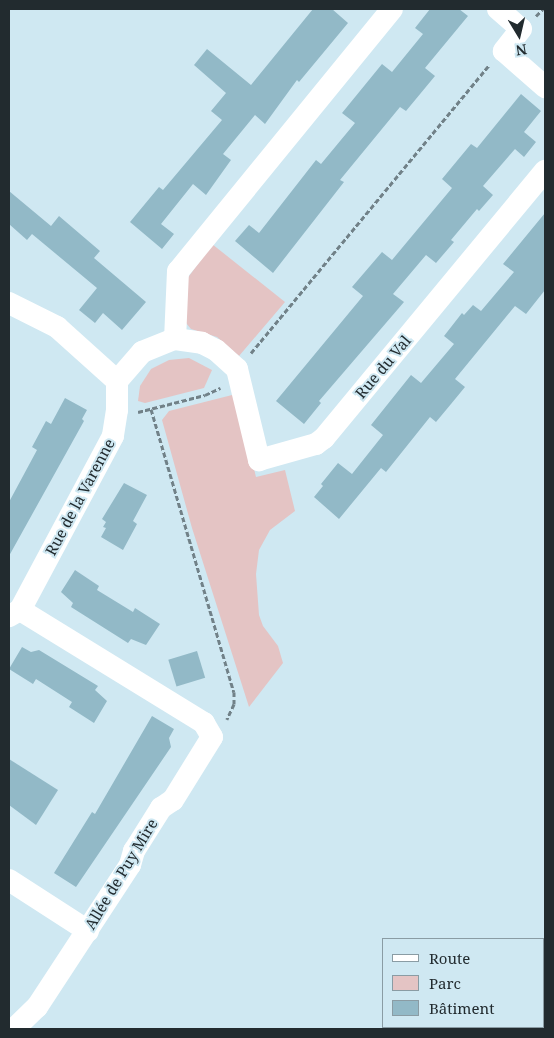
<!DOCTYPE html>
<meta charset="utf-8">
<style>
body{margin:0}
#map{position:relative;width:554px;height:1038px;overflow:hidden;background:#cfe8f2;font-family:"Noto Serif",serif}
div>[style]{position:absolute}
.green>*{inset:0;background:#e4c4c4}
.building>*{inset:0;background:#92b9c7;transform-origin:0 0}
.path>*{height:3px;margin-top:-1.5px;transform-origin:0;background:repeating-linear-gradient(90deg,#718188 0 5px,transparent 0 7.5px)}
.minor>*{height:22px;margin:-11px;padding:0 11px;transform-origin:11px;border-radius:11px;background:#fff}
span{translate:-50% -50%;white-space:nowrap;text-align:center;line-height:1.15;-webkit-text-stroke:4px #cfe8f2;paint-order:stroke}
.street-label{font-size:15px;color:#222b2f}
.frame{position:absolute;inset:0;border:10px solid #222b2f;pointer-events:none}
.legend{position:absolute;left:382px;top:938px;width:162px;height:90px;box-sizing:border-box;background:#cfe8f2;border:1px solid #8a9ca4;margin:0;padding:6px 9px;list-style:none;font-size:15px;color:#222b2f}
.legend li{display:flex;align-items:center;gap:10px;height:25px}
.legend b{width:25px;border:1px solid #8a9ca4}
.north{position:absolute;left:494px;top:10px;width:50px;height:50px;-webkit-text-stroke:4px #cfe8f2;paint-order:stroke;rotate:171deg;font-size:14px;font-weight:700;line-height:20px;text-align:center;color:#222b2f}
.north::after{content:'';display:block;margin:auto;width:18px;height:22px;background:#222b2f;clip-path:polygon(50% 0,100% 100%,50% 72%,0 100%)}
</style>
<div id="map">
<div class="green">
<i style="clip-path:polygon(212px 244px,285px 302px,239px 356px,217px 337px,191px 329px,186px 323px,187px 279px)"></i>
<i style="clip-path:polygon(189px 358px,212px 370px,204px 388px,145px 403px,138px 401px,140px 386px,151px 369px,169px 360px)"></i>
<i style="clip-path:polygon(236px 394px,256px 477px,285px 470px,295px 511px,270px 530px,259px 550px,256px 574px,259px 615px,263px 626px,278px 646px,283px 663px,249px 707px,192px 528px,162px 420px,169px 411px)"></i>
</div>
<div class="building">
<i style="clip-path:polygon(313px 9px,332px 9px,348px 23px,299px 82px,297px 80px,265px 124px,255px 115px,223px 154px,231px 160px,206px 195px,193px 184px,161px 224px,174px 234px,162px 249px,130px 222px,159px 187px,163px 190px,222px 120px,211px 111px,226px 93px,194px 65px,207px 49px,251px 85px)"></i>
<i style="clip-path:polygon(430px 9px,459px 9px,468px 16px,425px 68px,435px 76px,406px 111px,400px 107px,340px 180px,344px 182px,273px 273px,235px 241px,249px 225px,259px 233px,316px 160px,321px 164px,355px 123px,342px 113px,382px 64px,392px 72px,423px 34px,415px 28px)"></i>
<i style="clip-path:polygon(521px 94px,541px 111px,524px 132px,536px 142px,524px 157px,515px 149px,483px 186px,493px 195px,479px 211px,477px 209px,451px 240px,454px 242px,436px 263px,426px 255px,393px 294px,404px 302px,319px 401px,321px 403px,304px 424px,276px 401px,363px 296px,352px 287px,382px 252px,392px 260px,452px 188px,442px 179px,471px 144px,477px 148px)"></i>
<i style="clip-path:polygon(9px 191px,51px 226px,59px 216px,100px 251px,94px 258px,146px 302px,122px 330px,103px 313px,95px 323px,79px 310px,97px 288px,32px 234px,27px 240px,9px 224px)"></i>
<i style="clip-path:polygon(545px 213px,545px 290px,526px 314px,515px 306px,455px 379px,465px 387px,451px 404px,436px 422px,430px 417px,386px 472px,381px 468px,339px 519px,314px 497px,323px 486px,321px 484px,338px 463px,352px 474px,383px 435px,371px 425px,411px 375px,421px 383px,454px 344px,444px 336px,462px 313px,464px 315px,473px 305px,481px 311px,514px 272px,503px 264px)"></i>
<i style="clip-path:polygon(65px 398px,87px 410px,82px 419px,84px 421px,9px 556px,9px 502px,37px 450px,32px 447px,46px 421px,51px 424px)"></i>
<i style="clip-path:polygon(124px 483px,147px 495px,133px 521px,137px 524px,123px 550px,101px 537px,106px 528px,103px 527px,106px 522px,102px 519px)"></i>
<i style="clip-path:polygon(75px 570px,99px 586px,97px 590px,133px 612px,135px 608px,160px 624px,146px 645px,131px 639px,128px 643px,71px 607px,73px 603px,61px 592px)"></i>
<i style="clip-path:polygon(22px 647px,31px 652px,39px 650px,98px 686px,95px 690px,107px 701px,94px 723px,69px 707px,72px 702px,36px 679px,33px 684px,9px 669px)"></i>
<i style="left:197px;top:651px;width:28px;height:30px;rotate:73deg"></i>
<i style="clip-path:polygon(152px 716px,174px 729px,169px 738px,171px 747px,76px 887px,54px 873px,92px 812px,95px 814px)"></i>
<i style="clip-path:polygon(9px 759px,58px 790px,36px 825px,9px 805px)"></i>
</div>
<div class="path">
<i style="left:536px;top:16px;width:10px;rotate:-45deg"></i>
<i style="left:251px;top:353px;width:374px;rotate:-50.4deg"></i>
<i style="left:151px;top:409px;width:295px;rotate:73.7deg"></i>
<i style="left:234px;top:692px;width:12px;rotate:90deg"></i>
<i style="left:234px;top:704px;width:17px;rotate:115deg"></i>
<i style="left:138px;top:412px;width:69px;rotate:-14.2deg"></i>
<i style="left:205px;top:395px;width:17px;rotate:-25deg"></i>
</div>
<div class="minor">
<i style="left:392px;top:9px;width:338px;rotate:129.2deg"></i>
<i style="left:178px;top:271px;width:68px;rotate:92.5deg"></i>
<i style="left:175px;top:339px;width:27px;rotate:8deg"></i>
<i style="left:202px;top:343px;width:16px;rotate:27deg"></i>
<i style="left:216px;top:350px;width:28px;rotate:42deg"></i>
<i style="left:237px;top:369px;width:94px;rotate:76.4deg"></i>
<i style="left:259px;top:460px;width:59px;rotate:-15.7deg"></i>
<i style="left:316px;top:444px;width:10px;rotate:-37deg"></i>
<i style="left:324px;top:438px;width:347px;rotate:-50.4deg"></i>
<i style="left:498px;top:9px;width:30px;rotate:41deg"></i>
<i style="left:521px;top:29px;width:28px;rotate:128deg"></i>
<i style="left:504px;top:51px;width:55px;rotate:41.3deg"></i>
<i style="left:9px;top:303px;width:54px;rotate:26.6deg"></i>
<i style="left:57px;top:327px;width:81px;rotate:42deg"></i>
<i style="left:117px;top:381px;width:29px;rotate:90deg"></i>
<i style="left:117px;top:410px;width:26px;rotate:99deg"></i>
<i style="left:113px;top:436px;width:197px;rotate:118.1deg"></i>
<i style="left:20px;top:610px;width:13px;rotate:151deg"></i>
<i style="left:117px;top:381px;width:38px;rotate:-49deg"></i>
<i style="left:142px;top:352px;width:35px;rotate:-22deg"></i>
<i style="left:9px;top:880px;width:94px;rotate:32.8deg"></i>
<i style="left:14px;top:1029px;width:32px;rotate:-44deg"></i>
<i style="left:37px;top:1007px;width:170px;rotate:-56.8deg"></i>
<i style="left:130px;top:865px;width:15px;rotate:-74deg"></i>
<i style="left:134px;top:851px;width:51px;rotate:-57.9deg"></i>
<i style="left:161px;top:808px;width:14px;rotate:-34deg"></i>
<i style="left:173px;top:800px;width:74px;rotate:-58.2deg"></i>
<i style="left:212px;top:737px;width:16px;rotate:-120deg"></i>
<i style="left:204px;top:723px;width:216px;rotate:-148.4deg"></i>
</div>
<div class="street-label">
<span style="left:383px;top:367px;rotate:-50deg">Rue du Val</span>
<span style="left:80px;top:497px;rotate:-62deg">Rue de la Varenne</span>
<span style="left:121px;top:874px;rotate:-59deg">Allée de Puy Mire</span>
</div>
<div class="frame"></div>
<ul class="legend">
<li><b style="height:6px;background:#fff"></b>Route</li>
<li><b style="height:14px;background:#e4c4c4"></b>Parc</li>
<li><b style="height:14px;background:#92b9c7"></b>Bâtiment</li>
</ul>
<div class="north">N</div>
</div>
